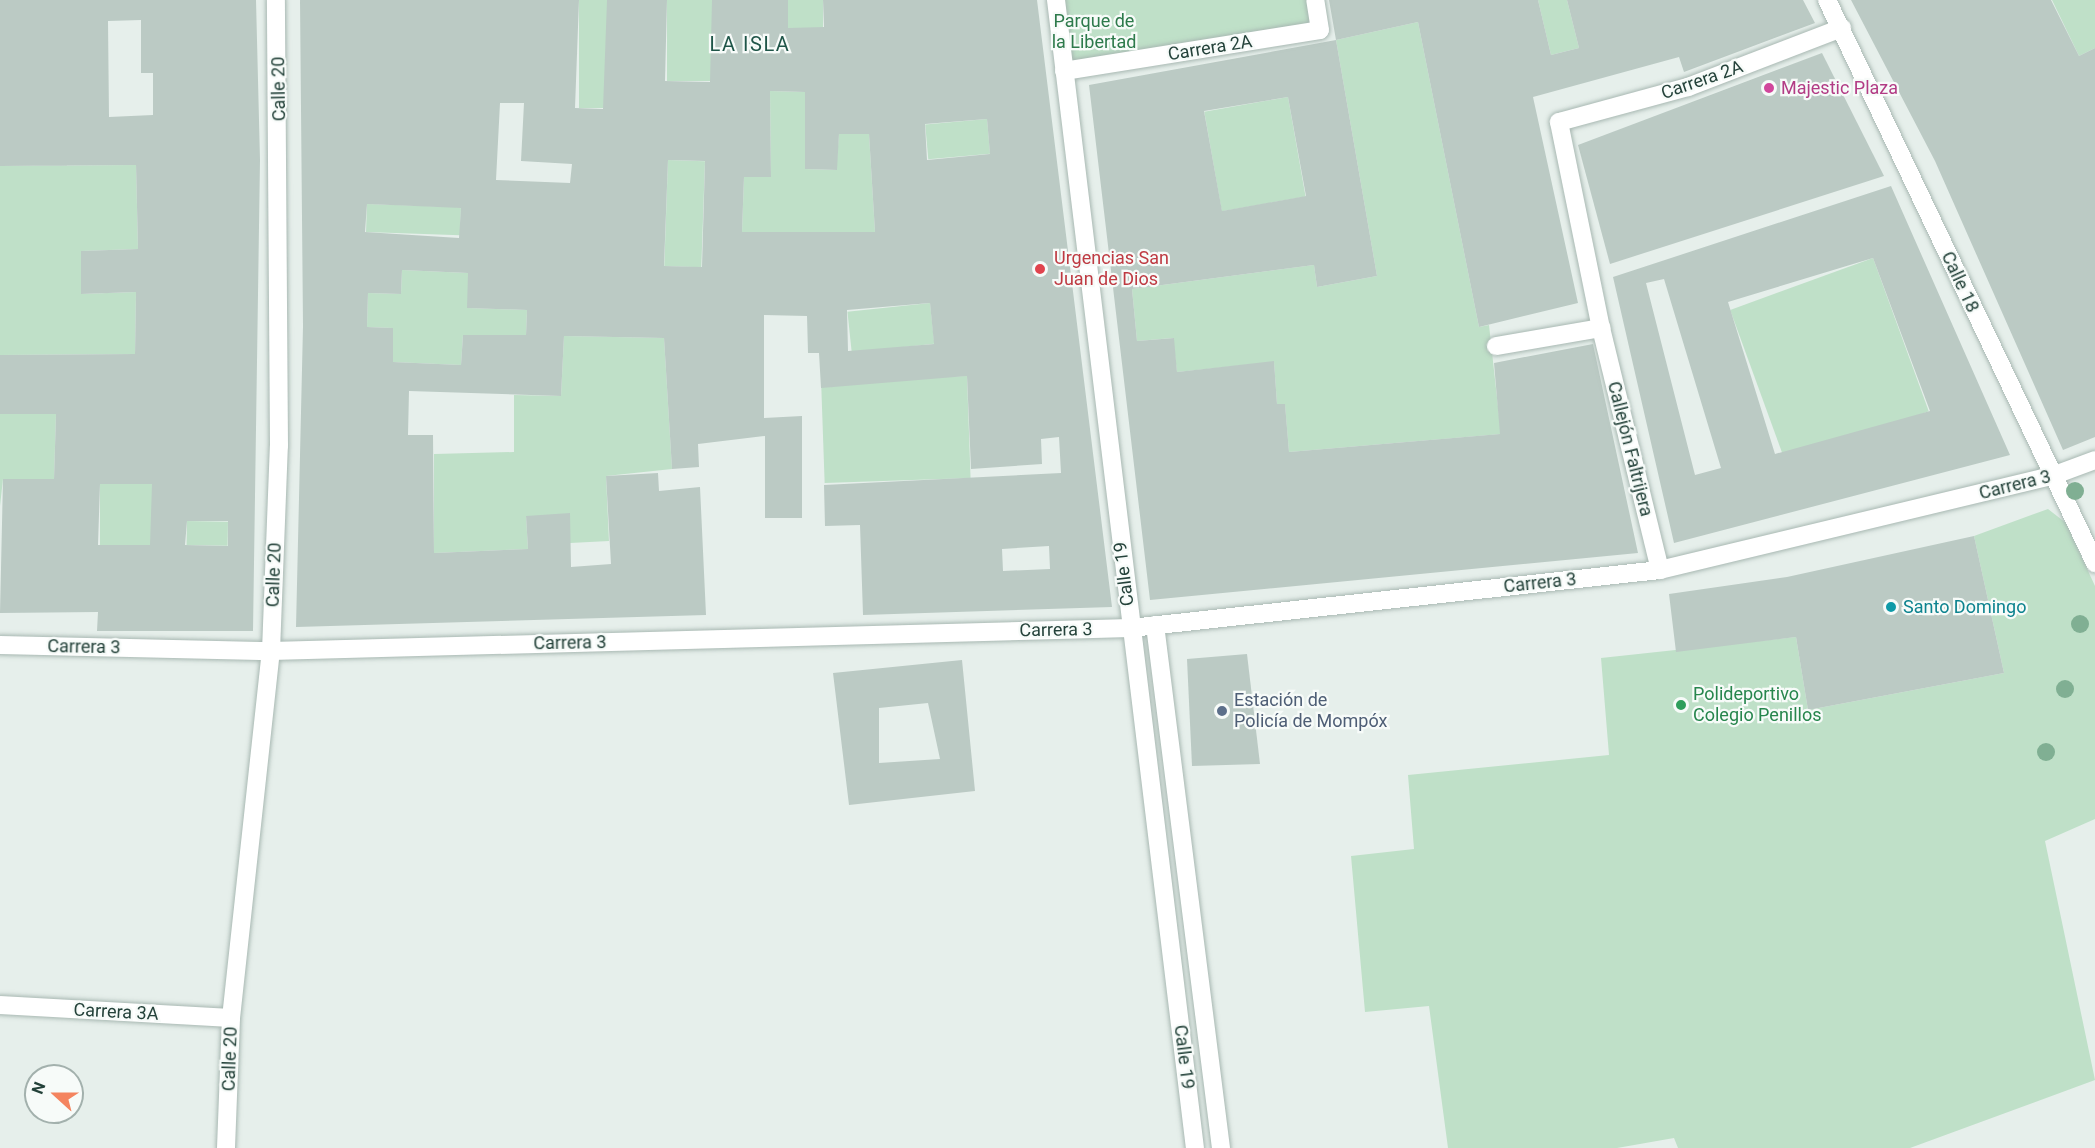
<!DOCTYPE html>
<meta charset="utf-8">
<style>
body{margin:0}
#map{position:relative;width:2095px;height:1148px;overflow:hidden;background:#e6efeb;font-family:Roboto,sans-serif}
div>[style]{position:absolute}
.green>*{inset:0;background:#bfe0c8;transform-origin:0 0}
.building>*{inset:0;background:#bbcac4}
.roads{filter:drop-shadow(0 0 2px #a8b8b2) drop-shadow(0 0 2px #a8b8b2)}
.service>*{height:18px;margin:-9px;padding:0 9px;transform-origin:9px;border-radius:9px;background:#fff}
.minor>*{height:18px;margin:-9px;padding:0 9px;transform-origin:9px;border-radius:9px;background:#fff}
.trees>*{width:18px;height:18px;margin:-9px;border-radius:50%;background:#80af93}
.dots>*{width:16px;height:16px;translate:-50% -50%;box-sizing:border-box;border:3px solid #f7fbf9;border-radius:50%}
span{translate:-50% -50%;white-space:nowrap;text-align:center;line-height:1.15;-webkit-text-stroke:4.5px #f7fbf9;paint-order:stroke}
.park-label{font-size:18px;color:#2d7a4b}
.street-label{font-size:18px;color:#24423a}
.hotel-label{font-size:18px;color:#b23c85}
.left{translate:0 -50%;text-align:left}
.health-label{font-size:18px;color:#be3a42}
.culture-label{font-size:18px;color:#0d838f}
.leisure-label{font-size:18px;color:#27864d}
.service-label{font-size:18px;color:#4e5e75}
.neighbourhood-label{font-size:20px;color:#1f5548;letter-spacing:1.5px}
.north{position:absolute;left:24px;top:1064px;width:60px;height:60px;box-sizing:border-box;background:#f7fbf9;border:2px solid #a3b1ad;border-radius:50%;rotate:291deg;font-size:16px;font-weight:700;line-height:24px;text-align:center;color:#24423a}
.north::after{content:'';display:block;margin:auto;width:21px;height:27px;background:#f4845f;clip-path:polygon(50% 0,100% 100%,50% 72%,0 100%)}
</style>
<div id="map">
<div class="green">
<i style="left:579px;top:0;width:28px;height:108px"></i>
<i style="left:667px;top:0;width:45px;height:81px"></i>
<i style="left:788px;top:0;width:35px;height:28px"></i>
<i style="clip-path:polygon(1056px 0,1315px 0,1320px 30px,1064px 71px)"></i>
<i style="clip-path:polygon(1538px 0,1567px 0,1579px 48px,1551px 55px)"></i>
<i style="clip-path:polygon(2052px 0,2095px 0,2095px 48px,2079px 56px)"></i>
<i style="clip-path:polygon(1418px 22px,1479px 327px,1489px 325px,1501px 434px,1289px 452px,1285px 405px,1277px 404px,1274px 362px,1177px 372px,1173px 338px,1137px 341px,1132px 289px,1314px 265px,1317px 287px,1377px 276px,1336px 40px)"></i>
<i style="clip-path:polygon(770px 91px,805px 92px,805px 169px,836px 170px,839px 134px,869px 134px,875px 232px,742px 232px,744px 177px,771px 177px)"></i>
<i style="left:1288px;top:97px;width:101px;height:85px;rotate:80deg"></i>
<i style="left:987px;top:119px;width:35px;height:62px;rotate:85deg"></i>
<i style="left:668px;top:160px;width:37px;height:106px;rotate:2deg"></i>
<i style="clip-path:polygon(136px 165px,138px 249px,81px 251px,81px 294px,136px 292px,135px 354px,0 355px,0 166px)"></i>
<i style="left:367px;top:204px;width:94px;height:28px;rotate:2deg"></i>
<i style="left:1873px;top:258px;width:163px;height:152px;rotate:70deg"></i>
<i style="clip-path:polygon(402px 270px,468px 273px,468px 308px,527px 310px,526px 335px,463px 335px,461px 365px,393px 362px,393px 328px,367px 327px,368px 293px,401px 294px)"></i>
<i style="left:930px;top:303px;width:41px;height:83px;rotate:84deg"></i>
<i style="clip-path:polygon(564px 336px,664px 338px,672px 469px,606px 476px,609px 541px,570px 543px,526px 516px,528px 549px,434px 553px,434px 454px,514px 452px,514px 395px,561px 396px)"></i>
<i style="left:967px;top:376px;width:102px;height:146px;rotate:88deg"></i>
<i style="clip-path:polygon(0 414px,56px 414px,54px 479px,3px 479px,0 506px)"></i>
<i style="left:100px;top:484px;width:52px;height:61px"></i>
<i style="clip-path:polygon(2048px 509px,2066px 523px,2095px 586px,2095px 819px,2045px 841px,2095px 1080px,1910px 1148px,1678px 1148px,1674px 1138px,1617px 1148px,1448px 1148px,1429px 1006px,1365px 1012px,1351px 856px,1414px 849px,1408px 775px,1609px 755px,1601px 658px,1796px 637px,1808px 710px,2004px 673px,1974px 536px)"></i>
<i style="left:187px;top:521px;width:41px;height:24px;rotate:1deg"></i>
</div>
<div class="building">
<i style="clip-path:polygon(evenodd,0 0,256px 0,260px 160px,253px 631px,97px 631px,98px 612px,0 613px,3px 479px,54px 479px,56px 414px,0 414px,0 355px,135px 354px,136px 292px,81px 294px,81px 251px,138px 249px,136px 165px,0 166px,0 0,141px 20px,141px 73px,153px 73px,153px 115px,109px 117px,108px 21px,141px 20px,0 0,100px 484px,152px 484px,150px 545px,98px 545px,100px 484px,0 0,187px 521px,228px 521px,228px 546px,185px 545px,187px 521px)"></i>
<i style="clip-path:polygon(evenodd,300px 0,579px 0,575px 108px,603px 109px,607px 0,667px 0,665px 81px,710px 82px,712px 0,788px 0,788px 28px,824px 27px,823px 0,1037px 0,1112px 607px,863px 615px,860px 525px,825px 526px,824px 485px,1061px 473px,1059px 437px,1041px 439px,1042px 464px,971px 469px,967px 376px,821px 388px,819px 353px,808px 353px,807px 316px,764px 315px,764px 418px,802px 416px,802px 518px,765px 518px,765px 436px,698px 444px,699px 467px,672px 469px,664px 338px,564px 336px,561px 396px,409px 391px,408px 435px,433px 435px,434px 553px,528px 549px,526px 516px,570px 513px,571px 567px,611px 564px,606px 476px,658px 473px,659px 491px,700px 487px,706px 615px,296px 627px,303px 326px,300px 0,770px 91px,805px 92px,805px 169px,837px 170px,839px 134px,869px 134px,875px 232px,742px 232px,744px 177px,771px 177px,770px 91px,300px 0,500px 103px,524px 103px,521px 161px,572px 164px,570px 183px,496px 180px,500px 103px,300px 0,987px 119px,990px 154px,927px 160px,925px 124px,987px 119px,300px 0,668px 160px,705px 161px,702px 267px,664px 266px,668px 160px,300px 0,367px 204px,461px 208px,459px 238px,365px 232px,367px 204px,300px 0,402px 270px,468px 273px,467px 308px,527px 310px,526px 335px,463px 335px,461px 365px,393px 362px,393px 328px,367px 327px,368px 293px,401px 294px,402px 270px,300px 0,930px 303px,934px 344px,848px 351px,847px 310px,930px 303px,300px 0,1049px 546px,1050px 569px,1003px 571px,1002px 549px,1049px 546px)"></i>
<i style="clip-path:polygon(1329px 0,1538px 0,1551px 55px,1579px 48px,1567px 0,1803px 0,1815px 23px,1684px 72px,1679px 57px,1533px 97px,1578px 303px,1479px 327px,1418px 22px,1336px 40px)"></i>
<i style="clip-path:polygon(1851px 0,2051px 0,2079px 56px,2095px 48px,2095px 437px,2063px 450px,1935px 161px)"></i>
<i style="clip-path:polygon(evenodd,1336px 40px,1377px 276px,1317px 287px,1314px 265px,1132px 289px,1137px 341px,1174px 338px,1177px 372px,1274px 361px,1277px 404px,1285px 404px,1289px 452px,1500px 434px,1494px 363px,1593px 344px,1638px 553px,1150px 600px,1089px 85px,1336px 40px,1288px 97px,1306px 196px,1222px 211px,1204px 111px,1288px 97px)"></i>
<i style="clip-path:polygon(1822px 53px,1884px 176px,1610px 264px,1578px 145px)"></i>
<i style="clip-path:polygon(evenodd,1891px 186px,2010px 455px,1674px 543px,1613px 277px,1891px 186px,1873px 258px,1930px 411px,1775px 454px,1728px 302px,1873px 258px,1891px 186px,1664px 279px,1721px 468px,1695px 475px,1646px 283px,1664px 279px)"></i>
<i style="clip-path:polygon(1974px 536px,2004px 673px,1808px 710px,1796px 637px,1676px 652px,1669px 594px,1787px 577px)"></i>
<i style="clip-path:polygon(1247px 654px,1260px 764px,1192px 766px,1187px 659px)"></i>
<i style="clip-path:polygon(evenodd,962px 660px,975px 791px,849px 805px,833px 673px,962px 660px,928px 703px,940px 759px,879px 763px,879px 708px,928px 703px)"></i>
</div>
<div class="roads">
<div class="service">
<i style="left:1559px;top:122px;width:210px;rotate:78.5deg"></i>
<i style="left:1601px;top:328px;width:249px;rotate:76.3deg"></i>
<i style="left:1496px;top:346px;width:107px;rotate:-9.7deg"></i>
</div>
<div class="minor">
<i style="left:1056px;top:0;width:1156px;rotate:83.1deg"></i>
<i style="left:1827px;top:0;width:624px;rotate:64.54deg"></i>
<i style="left:1064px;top:71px;width:259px;rotate:-9.1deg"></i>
<i style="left:1320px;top:30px;width:30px;rotate:-99deg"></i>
<i style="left:1559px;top:122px;width:134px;rotate:-15.2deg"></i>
<i style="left:1688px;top:87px;width:165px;rotate:-21deg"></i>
<i style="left:1155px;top:625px;width:527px;rotate:82.81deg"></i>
<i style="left:0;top:645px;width:271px;rotate:1.3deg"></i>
<i style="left:271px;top:651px;width:860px;rotate:-1.53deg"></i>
<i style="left:1131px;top:628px;width:532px;rotate:-6.26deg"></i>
<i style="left:1660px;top:570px;width:403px;rotate:-13.5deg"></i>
<i style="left:2052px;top:476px;width:46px;rotate:-20.4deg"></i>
<i style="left:0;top:1005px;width:231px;rotate:3.2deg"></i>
<i style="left:226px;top:1148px;width:130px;rotate:-87.8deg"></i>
<i style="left:231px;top:1018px;width:369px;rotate:-83.8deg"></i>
<i style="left:271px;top:651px;width:205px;rotate:-87.8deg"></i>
<i style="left:279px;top:446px;width:446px;rotate:-90.4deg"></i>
</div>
</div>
<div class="trees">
<i style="left:2075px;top:491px"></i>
<i style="left:2080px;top:624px"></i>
<i style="left:2065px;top:689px"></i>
<i style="left:2046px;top:752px"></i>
</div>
<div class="dots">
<i style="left:1769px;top:88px;background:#d1479c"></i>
<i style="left:1040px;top:269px;background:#e0444e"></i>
<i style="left:1891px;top:607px;background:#0f9aa8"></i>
<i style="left:1681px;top:705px;background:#2e9e5b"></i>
<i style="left:1222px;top:711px;background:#5c6f8a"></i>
</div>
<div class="park-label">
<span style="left:1094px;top:32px">Parque de<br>la Libertad</span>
</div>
<div class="street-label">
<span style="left:1210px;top:48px;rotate:-9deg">Carrera 2A</span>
<span style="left:1702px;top:80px;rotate:-19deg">Carrera 2A</span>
<span style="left:279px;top:89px;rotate:-91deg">Calle 20</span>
<span style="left:1960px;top:282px;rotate:65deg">Calle 18</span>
<span style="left:1630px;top:449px;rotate:76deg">Callejón Faltrijera</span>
<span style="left:2015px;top:485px;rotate:-14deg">Carrera 3</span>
<span style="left:1124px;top:574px;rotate:-97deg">Calle 19</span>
<span style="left:274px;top:575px;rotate:-88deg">Calle 20</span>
<span style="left:1540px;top:583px;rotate:-6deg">Carrera 3</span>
<span style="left:1056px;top:630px;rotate:-1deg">Carrera 3</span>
<span style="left:570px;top:643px;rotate:-1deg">Carrera 3</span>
<span style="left:84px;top:647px;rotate:1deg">Carrera 3</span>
<span style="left:116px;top:1012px;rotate:3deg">Carrera 3A</span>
<span style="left:1184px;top:1057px;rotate:83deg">Calle 19</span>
<span style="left:230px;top:1059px;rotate:-88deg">Calle 20</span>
</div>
<div class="hotel-label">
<span class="left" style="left:1781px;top:88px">Majestic Plaza</span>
</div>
<div class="health-label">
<span class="left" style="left:1054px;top:269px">Urgencias San<br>Juan de Dios</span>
</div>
<div class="culture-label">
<span class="left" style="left:1903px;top:607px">Santo Domingo</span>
</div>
<div class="leisure-label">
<span class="left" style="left:1693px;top:705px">Polideportivo<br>Colegio Penillos</span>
</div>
<div class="service-label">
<span class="left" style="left:1234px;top:711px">Estación de<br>Policía de Mompóx</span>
</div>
<div class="neighbourhood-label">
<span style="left:750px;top:44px">LA ISLA</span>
</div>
<div class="north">N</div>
</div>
